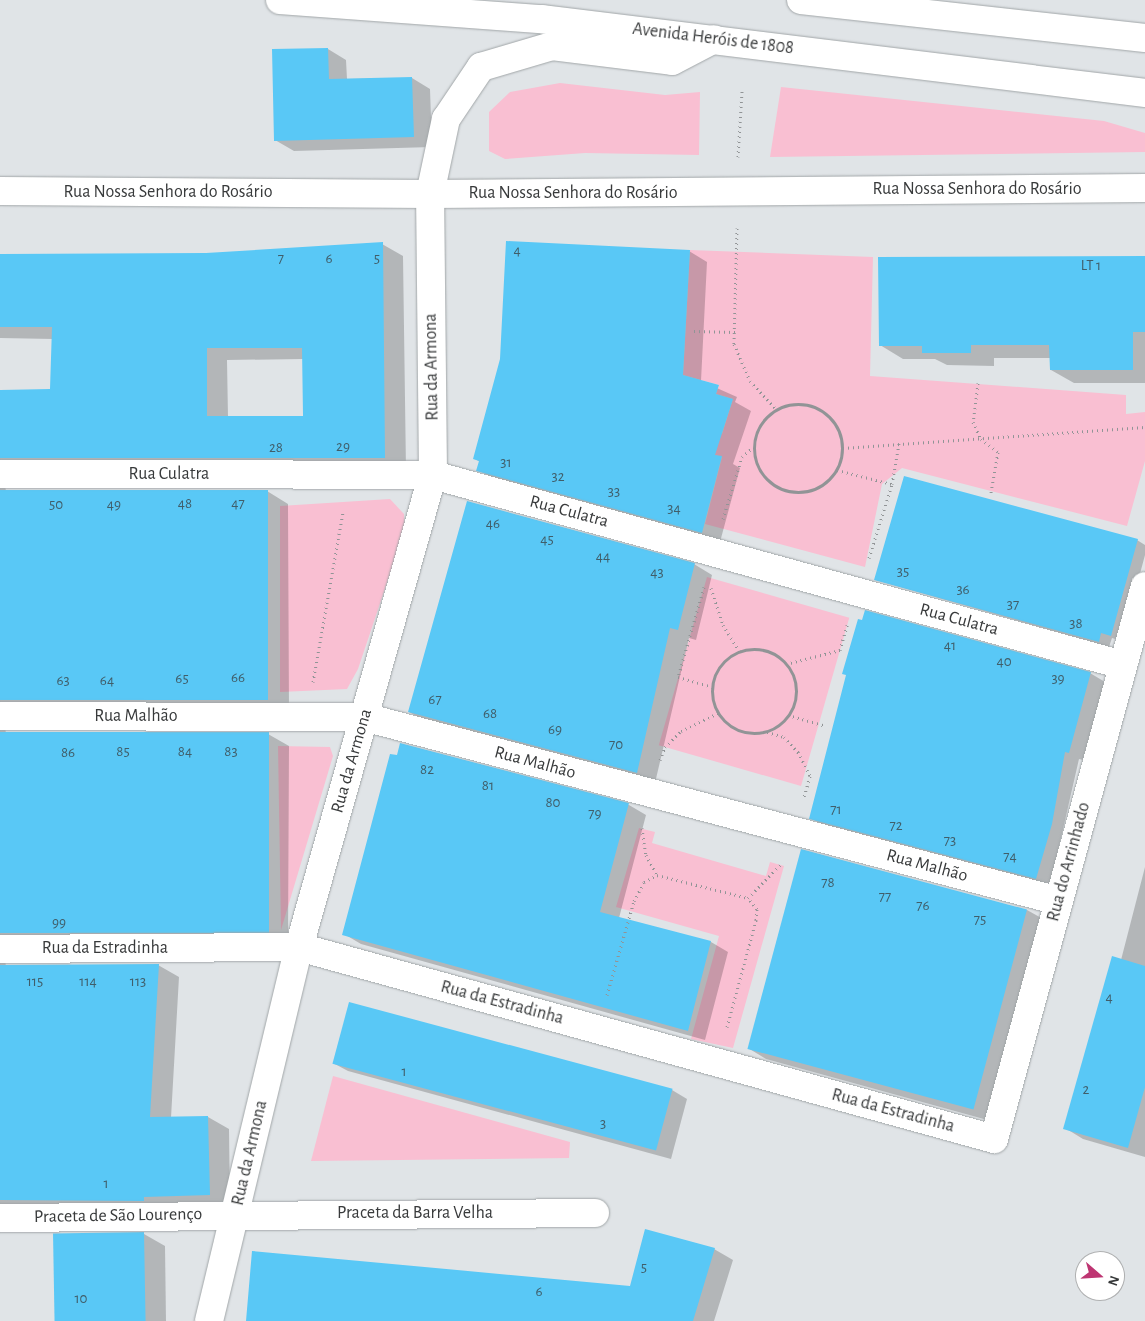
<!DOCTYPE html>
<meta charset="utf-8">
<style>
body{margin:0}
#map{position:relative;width:1145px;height:1321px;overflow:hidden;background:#e0e4e7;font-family:"Alegreya Sans",sans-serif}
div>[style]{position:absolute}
.green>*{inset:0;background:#f9bfd2;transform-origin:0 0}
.shadow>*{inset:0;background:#0003}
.building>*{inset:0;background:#59c8f6;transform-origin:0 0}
.path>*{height:3px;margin-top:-1.5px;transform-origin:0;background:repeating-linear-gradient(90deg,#919496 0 1px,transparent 0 5px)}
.path>.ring{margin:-1.5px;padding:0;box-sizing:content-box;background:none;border:3px solid #919496;border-radius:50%}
.roads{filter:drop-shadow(0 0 1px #a1a6a8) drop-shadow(0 0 1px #a1a6a8)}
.minor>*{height:28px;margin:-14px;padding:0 14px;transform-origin:14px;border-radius:14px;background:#fff}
.secondary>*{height:28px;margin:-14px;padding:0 14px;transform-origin:14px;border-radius:14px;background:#fff}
span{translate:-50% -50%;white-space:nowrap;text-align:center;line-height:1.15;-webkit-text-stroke:4px #fff;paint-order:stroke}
.number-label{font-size:15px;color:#405e6a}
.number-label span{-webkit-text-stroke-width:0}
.street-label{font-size:18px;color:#383a3b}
.north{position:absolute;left:1075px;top:1251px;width:50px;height:50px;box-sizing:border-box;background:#fff;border:1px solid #afb0b1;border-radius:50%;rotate:109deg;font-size:14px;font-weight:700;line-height:20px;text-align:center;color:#383a3b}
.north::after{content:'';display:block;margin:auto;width:18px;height:22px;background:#be3572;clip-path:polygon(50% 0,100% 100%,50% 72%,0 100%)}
</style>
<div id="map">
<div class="green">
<i style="clip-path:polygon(560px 83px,665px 95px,700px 92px,699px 155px,585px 153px,505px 159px,489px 151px,489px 112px,510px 92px)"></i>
<i style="clip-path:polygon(781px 87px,1104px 121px,1145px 133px,1145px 152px,770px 157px)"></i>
<i style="clip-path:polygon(690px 250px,873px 257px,870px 376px,1126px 395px,1126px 414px,1145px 412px,1145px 461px,1127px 526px,902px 468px,882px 484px,865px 567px,705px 524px,722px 457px,695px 449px,702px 428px,722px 434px,733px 399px,716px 394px,719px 385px,683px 375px)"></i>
<i style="clip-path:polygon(390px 499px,404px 514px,405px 529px,358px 669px,347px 689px,280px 692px,280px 506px)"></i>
<i style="left:707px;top:577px;width:148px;height:175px;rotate:16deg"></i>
<i style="clip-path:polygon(278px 746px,330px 747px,333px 756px,281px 930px)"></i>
<i style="clip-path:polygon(639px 828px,655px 832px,652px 843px,766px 876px,770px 862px,784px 866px,733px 1048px,691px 1039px,719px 936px,616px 907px)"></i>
<i style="clip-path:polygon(333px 1076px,570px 1142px,569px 1158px,311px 1161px)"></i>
</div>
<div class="shadow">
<i style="clip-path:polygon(328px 49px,346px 60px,347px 79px,412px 78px,430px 89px,432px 147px,294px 151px,275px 140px)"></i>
<i style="clip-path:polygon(evenodd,382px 244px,403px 256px,406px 470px,5px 486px,6px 491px,267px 491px,288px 504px,289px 712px,5px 728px,6px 733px,268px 734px,289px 746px,288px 942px,5px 961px,6px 966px,158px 965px,179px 977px,171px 1118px,208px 1117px,229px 1129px,230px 1207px,0 1214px,0 391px,51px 390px,53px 339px,0 338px,0 255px,206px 254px,382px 244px,303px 359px,304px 418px,228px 417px,227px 360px,303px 359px)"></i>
<i style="clip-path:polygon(689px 251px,707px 262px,701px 381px,737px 397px,735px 402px,751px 411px,733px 464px,740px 468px,720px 542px,496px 480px,478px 470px,480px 462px,474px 458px)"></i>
<i style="clip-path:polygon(1145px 257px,1145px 383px,1074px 383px,1051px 370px,1051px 358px,994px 358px,994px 366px,947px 365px,935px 359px,903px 359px,880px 345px)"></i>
<i style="clip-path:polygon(1137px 540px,1145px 545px,1145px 555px,1122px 641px,1112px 638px,1109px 647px,876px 580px)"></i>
<i style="clip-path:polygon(694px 564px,712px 575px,696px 640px,689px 638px,655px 783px,427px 722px,409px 712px)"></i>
<i style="clip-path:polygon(1090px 673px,1105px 682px,1083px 760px,1079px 759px,1050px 886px,825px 826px,810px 818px)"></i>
<i style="clip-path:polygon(401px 744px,629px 805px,646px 815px,619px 918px,711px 942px,728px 952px,705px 1040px,361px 944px,344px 934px)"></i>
<i style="clip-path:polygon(1145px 867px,1145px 1157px,1083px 1139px,1065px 1128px,1121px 960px)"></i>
<i style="clip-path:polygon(1027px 910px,1045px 920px,991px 1121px,766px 1059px,748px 1048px)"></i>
<i style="clip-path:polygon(333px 1063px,672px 1090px,687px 1099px,671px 1159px,348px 1071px)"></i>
<i style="clip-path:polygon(144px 1234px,165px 1246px,166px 1321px,56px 1321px)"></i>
<i style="clip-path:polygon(714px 1249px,733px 1260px,714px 1321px,247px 1321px,630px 1287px)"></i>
</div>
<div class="building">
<i style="clip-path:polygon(328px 48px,329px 79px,412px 77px,414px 137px,274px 141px,272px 49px)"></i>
<i style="clip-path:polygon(506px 241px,690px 250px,683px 375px,719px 385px,716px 394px,733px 399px,715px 455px,722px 456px,702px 533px,476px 471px,479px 461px,473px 459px,500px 359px)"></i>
<i style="clip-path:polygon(evenodd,383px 242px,385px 458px,0 458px,0 390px,50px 389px,52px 327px,0 327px,0 254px,206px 253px,383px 242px,207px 348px,302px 348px,303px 416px,207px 416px,207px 348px)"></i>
<i style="clip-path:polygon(1145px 256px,1145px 332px,1133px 332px,1133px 370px,1050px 370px,1049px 345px,971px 345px,971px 353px,922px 353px,922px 346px,879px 346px,878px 257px)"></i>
<i style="clip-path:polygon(904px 476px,1138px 539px,1111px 636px,1101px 633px,1099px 642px,874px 580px)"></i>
<i style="left:0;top:490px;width:268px;height:210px"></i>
<i style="clip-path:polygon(467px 501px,695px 563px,678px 630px,670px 628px,637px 773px,408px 712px)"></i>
<i style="clip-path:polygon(865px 610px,1091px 672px,1069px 753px,1065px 752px,1052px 824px,1036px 879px,809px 819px,846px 675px,842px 674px,858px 619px,862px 620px)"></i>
<i style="left:0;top:732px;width:269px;height:201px"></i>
<i style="clip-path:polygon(400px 743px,629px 803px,600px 912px,711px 941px,688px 1031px,342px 935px,390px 754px,397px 755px)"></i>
<i style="left:801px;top:849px;width:234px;height:207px;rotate:15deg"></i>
<i style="clip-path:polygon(1112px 956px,1145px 966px,1145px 1087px,1128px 1148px,1063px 1129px)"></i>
<i style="clip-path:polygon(159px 964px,150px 1117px,208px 1116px,210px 1195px,144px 1197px,144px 1201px,0 1200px,0 965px)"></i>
<i style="left:349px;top:1002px;width:335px;height:64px;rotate:15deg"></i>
<i style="clip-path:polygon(645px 1229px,715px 1248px,693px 1321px,246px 1321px,252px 1251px,630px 1286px)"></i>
<i style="left:144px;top:1232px;width:89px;height:91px;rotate:89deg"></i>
</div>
<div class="path">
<i style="left:738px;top:157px;width:66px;rotate:-86.5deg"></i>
<i style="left:737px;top:228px;width:116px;rotate:91.5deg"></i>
<i style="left:734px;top:344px;width:40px;rotate:66.6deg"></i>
<i style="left:750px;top:381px;width:38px;rotate:47deg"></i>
<i style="left:694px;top:331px;width:41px;rotate:1.4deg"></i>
<i style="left:978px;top:383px;width:39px;rotate:97deg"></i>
<i style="left:973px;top:422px;width:19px;rotate:65deg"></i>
<i style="left:981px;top:439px;width:21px;rotate:37deg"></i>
<i style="left:998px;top:452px;width:41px;rotate:99.9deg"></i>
<i class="ring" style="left:754px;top:404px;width:85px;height:85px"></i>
<i style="left:843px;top:448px;width:303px;rotate:-4deg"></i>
<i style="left:837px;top:470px;width:57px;rotate:14.3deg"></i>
<i style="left:892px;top:484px;width:41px;rotate:-80.1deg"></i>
<i style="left:723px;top:519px;width:65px;rotate:-73deg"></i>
<i style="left:742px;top:457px;width:13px;rotate:-42deg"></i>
<i style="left:869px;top:558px;width:77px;rotate:-72.7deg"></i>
<i style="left:704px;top:587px;width:94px;rotate:106.1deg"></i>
<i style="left:678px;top:677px;width:36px;rotate:16deg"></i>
<i style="left:711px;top:588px;width:39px;rotate:72deg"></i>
<i style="left:723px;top:625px;width:32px;rotate:58deg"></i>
<i class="ring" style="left:712px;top:649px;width:81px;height:81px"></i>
<i style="left:786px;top:664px;width:56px;rotate:-14.5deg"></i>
<i style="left:840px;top:650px;width:26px;rotate:-74deg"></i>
<i style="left:313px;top:682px;width:174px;rotate:-80deg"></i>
<i style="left:788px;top:715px;width:37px;rotate:16deg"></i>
<i style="left:767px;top:732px;width:18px;rotate:16deg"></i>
<i style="left:784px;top:737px;width:21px;rotate:47deg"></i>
<i style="left:798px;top:752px;width:27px;rotate:63deg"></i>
<i style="left:810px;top:776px;width:22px;rotate:106deg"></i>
<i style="left:660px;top:760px;width:14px;rotate:-69deg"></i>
<i style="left:665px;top:747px;width:23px;rotate:-45deg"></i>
<i style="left:681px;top:731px;width:41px;rotate:-25.9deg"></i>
<i style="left:642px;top:828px;width:27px;rotate:82deg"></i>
<i style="left:646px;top:855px;width:23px;rotate:61deg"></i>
<i style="left:657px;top:875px;width:94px;rotate:14.2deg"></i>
<i style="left:748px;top:898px;width:47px;rotate:-45.9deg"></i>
<i style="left:607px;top:995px;width:98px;rotate:-74deg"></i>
<i style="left:634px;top:901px;width:21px;rotate:-62deg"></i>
<i style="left:644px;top:882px;width:15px;rotate:-28deg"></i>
<i style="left:727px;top:1027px;width:111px;rotate:-74.8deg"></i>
<i style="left:756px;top:920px;width:11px;rotate:-85deg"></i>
<i style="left:757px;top:909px;width:14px;rotate:-129deg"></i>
</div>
<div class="roads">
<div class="minor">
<i style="left:0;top:191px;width:430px;rotate:0.4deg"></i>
<i style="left:430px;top:194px;width:715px;rotate:-0.48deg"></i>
<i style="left:0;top:474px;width:433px;rotate:0.1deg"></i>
<i style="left:433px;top:475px;width:716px;rotate:15.4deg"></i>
<i style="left:0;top:716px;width:364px;rotate:0.2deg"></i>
<i style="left:364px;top:717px;width:719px;rotate:14.83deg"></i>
<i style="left:0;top:949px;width:299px;rotate:-0.4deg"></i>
<i style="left:299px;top:947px;width:721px;rotate:15.44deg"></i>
<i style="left:994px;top:1139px;width:573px;rotate:-74.73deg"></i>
<i style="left:0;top:1218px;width:595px;rotate:-0.48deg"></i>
<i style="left:209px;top:1321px;width:385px;rotate:-76.5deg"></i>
<i style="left:299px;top:947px;width:491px;rotate:-74.2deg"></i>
<i style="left:433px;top:475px;width:281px;rotate:-90.6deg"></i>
<i style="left:430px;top:194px;width:77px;rotate:-78deg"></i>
<i style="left:446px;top:119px;width:63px;rotate:-56.1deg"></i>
<i style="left:481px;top:67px;width:74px;rotate:-16.5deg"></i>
<i style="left:552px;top:46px;width:121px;rotate:7.1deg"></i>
<i style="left:672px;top:61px;width:47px;rotate:-27.6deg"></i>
</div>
<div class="secondary">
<i style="left:280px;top:0;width:262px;rotate:4.2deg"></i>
<i style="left:541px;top:19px;width:609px;rotate:6.98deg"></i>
<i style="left:801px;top:0;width:346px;rotate:6.3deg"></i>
</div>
</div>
<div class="number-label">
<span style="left:517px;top:251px">4</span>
<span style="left:281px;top:259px">7</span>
<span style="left:329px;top:259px">6</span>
<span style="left:377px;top:259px">5</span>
<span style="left:1091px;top:266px">LT 1</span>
<span style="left:343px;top:447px">29</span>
<span style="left:276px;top:448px">28</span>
<span style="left:506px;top:463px">31</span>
<span style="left:558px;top:477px">32</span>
<span style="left:614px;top:492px">33</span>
<span style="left:185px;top:504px">48</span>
<span style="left:238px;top:504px">47</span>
<span style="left:56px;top:505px">50</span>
<span style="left:114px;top:505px">49</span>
<span style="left:674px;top:509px">34</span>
<span style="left:493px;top:524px">46</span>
<span style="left:547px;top:540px">45</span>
<span style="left:603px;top:557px">44</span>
<span style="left:903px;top:572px">35</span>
<span style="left:657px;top:573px">43</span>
<span style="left:963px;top:590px">36</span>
<span style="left:1013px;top:605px">37</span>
<span style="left:1076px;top:624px">38</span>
<span style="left:950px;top:646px">41</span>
<span style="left:1004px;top:662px">40</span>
<span style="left:238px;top:678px">66</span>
<span style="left:182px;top:679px">65</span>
<span style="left:1058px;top:679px">39</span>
<span style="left:63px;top:681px">63</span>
<span style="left:107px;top:681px">64</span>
<span style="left:435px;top:700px">67</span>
<span style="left:490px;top:714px">68</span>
<span style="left:555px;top:730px">69</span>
<span style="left:616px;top:745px">70</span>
<span style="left:123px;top:752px">85</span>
<span style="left:185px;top:752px">84</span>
<span style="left:231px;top:752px">83</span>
<span style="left:68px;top:753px">86</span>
<span style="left:427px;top:770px">82</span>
<span style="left:488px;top:786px">81</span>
<span style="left:553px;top:803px">80</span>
<span style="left:836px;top:810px">71</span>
<span style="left:595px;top:814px">79</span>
<span style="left:896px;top:826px">72</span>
<span style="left:950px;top:841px">73</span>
<span style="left:1010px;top:857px">74</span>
<span style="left:828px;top:883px">78</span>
<span style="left:885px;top:897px">77</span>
<span style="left:923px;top:906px">76</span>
<span style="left:980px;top:920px">75</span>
<span style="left:59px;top:923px">99</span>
<span style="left:35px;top:982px">115</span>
<span style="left:88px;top:982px">114</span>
<span style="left:138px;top:982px">113</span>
<span style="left:1109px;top:998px">4</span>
<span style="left:404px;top:1072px">1</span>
<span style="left:1086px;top:1090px">2</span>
<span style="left:603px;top:1124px">3</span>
<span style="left:106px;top:1184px">1</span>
<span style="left:644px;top:1268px">5</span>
<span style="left:539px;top:1292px">6</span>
<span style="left:81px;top:1299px">10</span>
</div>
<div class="street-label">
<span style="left:713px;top:39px;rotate:7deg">Avenida Heróis de 1808</span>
<span style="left:977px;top:189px">Rua Nossa Senhora do Rosário</span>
<span style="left:168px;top:192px">Rua Nossa Senhora do Rosário</span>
<span style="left:573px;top:193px">Rua Nossa Senhora do Rosário</span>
<span style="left:432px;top:367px;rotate:-91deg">Rua da Armona</span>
<span style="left:169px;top:474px">Rua Culatra</span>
<span style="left:569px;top:512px;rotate:15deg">Rua Culatra</span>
<span style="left:959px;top:620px;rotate:15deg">Rua Culatra</span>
<span style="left:136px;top:716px">Rua Malhão</span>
<span style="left:352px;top:761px;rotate:-74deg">Rua da Armona</span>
<span style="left:535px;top:763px;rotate:15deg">Rua Malhão</span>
<span style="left:1069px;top:862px;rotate:-75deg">Rua do Arrinhado</span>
<span style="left:927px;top:866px;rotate:15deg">Rua Malhão</span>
<span style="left:105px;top:948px">Rua da Estradinha</span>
<span style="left:502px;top:1003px;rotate:15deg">Rua da Estradinha</span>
<span style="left:893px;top:1111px;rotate:15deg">Rua da Estradinha</span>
<span style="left:250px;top:1153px;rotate:-77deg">Rua da Armona</span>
<span style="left:415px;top:1213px">Praceta da Barra Velha</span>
<span style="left:118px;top:1216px;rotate:-1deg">Praceta de São Lourenço</span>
</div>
<div class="north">N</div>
</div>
